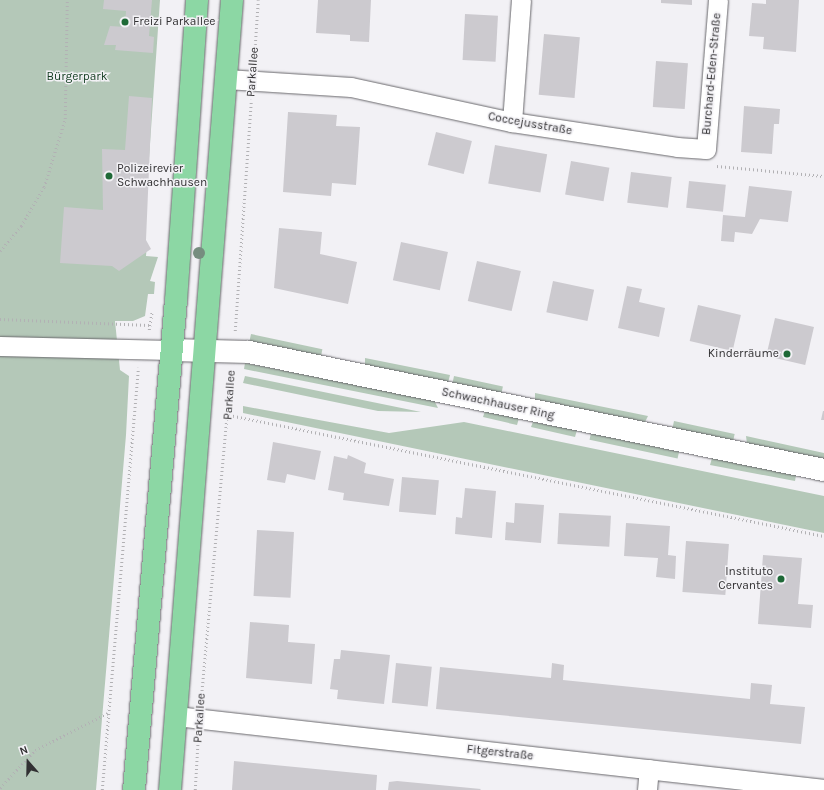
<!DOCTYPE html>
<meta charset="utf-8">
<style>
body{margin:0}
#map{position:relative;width:824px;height:790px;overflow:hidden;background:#f2f1f5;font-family:Karla,sans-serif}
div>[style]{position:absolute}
.green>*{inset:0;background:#b4c8b8;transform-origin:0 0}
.building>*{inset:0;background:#cccacf;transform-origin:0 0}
.path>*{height:2.5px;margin-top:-1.25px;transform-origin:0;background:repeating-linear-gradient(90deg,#b2b1b4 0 1px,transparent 0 4px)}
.roads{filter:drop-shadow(0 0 1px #69686c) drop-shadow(0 0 1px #69686c)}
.minor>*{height:19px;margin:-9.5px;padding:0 9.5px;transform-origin:9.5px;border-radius:9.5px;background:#fff}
.secondary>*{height:22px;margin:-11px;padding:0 11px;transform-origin:11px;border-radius:11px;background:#fff}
.primary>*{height:22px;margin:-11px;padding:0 11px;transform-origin:11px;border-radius:11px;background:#8cd7a4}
.trees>*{width:12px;height:12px;margin:-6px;border-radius:50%;background:#768d7f}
.dots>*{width:11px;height:11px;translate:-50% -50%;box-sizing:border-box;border:2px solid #f2f1f5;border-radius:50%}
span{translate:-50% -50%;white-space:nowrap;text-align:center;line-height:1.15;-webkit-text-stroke:3px #f2f1f5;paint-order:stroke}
.poi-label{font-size:12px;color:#313032}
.left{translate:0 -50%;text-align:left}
.right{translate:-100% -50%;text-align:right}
.street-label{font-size:12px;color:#313032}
.park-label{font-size:12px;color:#103b1e}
.north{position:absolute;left:8px;top:742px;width:40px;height:40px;-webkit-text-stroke:3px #f2f1f5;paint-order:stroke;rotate:340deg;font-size:11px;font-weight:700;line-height:16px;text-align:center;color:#313032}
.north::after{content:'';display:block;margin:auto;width:14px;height:18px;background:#313032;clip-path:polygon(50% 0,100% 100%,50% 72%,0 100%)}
</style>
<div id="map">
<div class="green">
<i style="clip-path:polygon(0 0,160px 0,143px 244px,147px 244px,146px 256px,158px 257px,150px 281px,155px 282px,154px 294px,148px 294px,145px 316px,133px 321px,115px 321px,120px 370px,129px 376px,126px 435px,96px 790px,0 790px)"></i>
<i style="left:251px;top:334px;width:73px;height:7px;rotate:12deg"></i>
<i style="clip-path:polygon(365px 358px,450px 375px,448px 383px,365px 365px)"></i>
<i style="clip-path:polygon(245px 363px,434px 400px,438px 408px,244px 369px)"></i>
<i style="clip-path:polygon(245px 376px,421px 412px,378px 411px,243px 383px)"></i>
<i style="left:454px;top:376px;width:50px;height:8px;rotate:12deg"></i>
<i style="clip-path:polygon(535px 393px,648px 416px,645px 422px,535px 401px)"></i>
<i style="clip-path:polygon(243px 406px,389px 433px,464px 422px,824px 496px,824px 533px,243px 413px)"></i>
<i style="clip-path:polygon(485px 411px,519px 418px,517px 425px,483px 417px)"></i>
<i style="left:674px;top:421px;width:62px;height:8px;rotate:12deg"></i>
<i style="clip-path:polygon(533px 422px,577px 430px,575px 437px,531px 427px)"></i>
<i style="left:591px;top:433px;width:90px;height:7px;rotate:12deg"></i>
<i style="clip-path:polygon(746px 436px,824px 453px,824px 460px,747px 444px)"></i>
<i style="clip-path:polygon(712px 458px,796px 475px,795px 481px,710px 465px)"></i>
</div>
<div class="building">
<i style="clip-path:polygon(104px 0,152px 0,149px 36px,154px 37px,153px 53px,115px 50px,116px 45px,104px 45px,110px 26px,125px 27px,126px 11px,103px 9px)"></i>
<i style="clip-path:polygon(318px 0,371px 0,369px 42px,350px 41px,350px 35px,316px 33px)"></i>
<i style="clip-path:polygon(661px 0,692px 0,692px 5px,661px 3px)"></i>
<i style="clip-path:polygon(766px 0,799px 0,796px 52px,763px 49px,764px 37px,749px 36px,752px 3px,766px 4px)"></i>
<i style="left:465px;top:14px;width:33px;height:46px;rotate:3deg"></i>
<i style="left:544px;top:34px;width:36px;height:61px;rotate:5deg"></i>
<i style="left:656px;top:61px;width:32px;height:46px;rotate:4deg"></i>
<i style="clip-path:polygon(129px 96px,152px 98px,146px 240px,151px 249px,119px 271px,112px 266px,60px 263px,64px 207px,103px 210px,102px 149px,125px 150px)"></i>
<i style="clip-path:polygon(744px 106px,780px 109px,779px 124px,774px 124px,772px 154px,741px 152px)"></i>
<i style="clip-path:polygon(288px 112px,337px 115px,336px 126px,360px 127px,356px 185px,332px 183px,331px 196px,283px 192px)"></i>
<i style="left:436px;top:132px;width:37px;height:34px;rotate:14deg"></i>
<i style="left:495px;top:145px;width:53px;height:39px;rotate:10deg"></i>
<i style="left:571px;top:161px;width:39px;height:34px;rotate:10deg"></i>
<i style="left:631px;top:172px;width:41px;height:31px;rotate:7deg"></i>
<i style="left:689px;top:181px;width:37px;height:27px;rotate:6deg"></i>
<i style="clip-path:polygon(749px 186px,792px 191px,788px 222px,760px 219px,752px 234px,735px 232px,734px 242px,721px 241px,723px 215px,745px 217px)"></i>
<i style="clip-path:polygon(279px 228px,322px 232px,320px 254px,357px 262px,348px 304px,274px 288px)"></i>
<i style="left:401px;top:242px;width:48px;height:39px;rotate:12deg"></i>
<i style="left:477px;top:261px;width:45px;height:41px;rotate:13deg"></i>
<i style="left:553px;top:281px;width:42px;height:32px;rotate:12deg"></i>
<i style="clip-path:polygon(627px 286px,642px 289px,639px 302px,665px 308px,659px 337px,618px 328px)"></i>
<i style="left:698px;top:305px;width:44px;height:37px;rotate:13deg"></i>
<i style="left:775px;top:318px;width:40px;height:39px;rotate:13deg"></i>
<i style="clip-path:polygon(823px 411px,824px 411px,824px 420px,821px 420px)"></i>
<i style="clip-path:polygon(273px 442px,321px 451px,315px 480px,287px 474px,285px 483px,267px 480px)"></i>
<i style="clip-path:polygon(348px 455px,366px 463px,364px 473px,394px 479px,389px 506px,343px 500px,344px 493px,328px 490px,334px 456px,347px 459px)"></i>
<i style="left:402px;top:477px;width:37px;height:35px;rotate:5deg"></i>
<i style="clip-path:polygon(465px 488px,496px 491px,492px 538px,455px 534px,456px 517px,462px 518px)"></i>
<i style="clip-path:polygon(515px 503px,544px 505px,541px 543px,505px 540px,506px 522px,514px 523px)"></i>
<i style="left:559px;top:513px;width:52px;height:31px;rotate:3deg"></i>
<i style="clip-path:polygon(626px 523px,670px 526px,668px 555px,676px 556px,675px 579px,656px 577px,658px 558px,624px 556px)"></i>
<i style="left:257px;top:530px;width:37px;height:66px;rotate:3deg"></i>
<i style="left:686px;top:541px;width:43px;height:51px;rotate:4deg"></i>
<i style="clip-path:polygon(763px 555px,802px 558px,798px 604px,813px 605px,811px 628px,758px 624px)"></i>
<i style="clip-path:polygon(250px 622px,289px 625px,288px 642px,315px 644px,312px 684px,246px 678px)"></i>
<i style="clip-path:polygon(341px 650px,390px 655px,384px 704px,337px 699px,338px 690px,330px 689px,334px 659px,340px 659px)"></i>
<i style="left:396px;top:663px;width:36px;height:40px;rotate:6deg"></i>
<i style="clip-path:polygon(552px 663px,564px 665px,563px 680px,750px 699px,751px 683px,772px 685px,770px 704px,805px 707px,801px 744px,436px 709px,440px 667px,551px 678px)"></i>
<i style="clip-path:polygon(234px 761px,377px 775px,376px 790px,232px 790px)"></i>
<i style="clip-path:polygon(397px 781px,481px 789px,480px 790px,388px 790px,389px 782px)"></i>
</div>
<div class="path">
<i style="left:254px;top:61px;width:61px;rotate:-86.2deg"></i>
<i style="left:717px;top:166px;width:107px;rotate:5.3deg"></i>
<i style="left:0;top:251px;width:33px;rotate:-50deg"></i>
<i style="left:21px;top:226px;width:45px;rotate:-59.5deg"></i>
<i style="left:44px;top:187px;width:71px;rotate:-72.8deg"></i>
<i style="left:65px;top:119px;width:119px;rotate:-89deg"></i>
<i style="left:0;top:319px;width:149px;rotate:2.3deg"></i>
<i style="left:149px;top:330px;width:18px;rotate:-81deg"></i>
<i style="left:235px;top:331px;width:232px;rotate:-86deg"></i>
<i style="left:229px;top:415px;width:607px;rotate:11.49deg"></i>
<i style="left:201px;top:699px;width:328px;rotate:-84.8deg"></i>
<i style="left:0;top:788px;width:52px;rotate:-47.4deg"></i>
<i style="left:35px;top:750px;width:82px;rotate:-26.9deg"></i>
<i style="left:102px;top:790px;width:424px;rotate:-85.1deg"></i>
<i style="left:195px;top:790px;width:52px;rotate:-86.7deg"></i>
</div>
<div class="roads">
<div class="minor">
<i style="left:226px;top:79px;width:125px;rotate:3.7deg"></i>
<i style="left:351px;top:87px;width:165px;rotate:12.3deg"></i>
<i style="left:512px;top:122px;width:167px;rotate:8.6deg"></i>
<i style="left:677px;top:147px;width:29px;rotate:4deg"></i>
<i style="left:706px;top:149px;width:149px;rotate:-85.4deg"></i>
<i style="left:512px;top:122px;width:122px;rotate:-85.8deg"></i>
<i style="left:0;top:346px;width:171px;rotate:1.3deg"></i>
<i style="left:176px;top:716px;width:652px;rotate:6.43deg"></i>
<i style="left:647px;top:790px;width:21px;rotate:-85deg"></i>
</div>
<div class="secondary">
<i style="left:171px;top:350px;width:78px;rotate:1.5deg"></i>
<i style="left:249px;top:352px;width:587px;rotate:11.6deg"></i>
</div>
<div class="primary">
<i style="left:134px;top:790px;width:491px;rotate:-85.1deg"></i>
<i style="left:176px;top:301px;width:302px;rotate:-86deg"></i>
<i style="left:170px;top:790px;width:792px;rotate:-85.51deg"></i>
</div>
</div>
<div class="trees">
<i style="left:199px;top:253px"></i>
</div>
<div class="dots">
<i style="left:125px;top:22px;background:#1e6937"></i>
<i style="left:109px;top:176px;background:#1e6937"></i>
<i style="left:787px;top:354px;background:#1e6937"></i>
<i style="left:781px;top:579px;background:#1e6937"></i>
</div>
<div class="poi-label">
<span class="left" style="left:133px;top:22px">Freizi Parkallee</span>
<span class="left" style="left:117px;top:176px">Polizeirevier<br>Schwachhausen</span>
<span class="right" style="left:779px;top:354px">Kinderräume</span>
<span class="right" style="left:773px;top:579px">Instituto<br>Cervantes</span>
</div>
<div class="street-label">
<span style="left:253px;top:72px;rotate:-86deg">Parkallee</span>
<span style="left:712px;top:74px;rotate:-85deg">Burchard-Eden-Straße</span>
<span style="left:530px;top:124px;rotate:10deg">Coccejusstraße</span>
<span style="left:230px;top:395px;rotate:-86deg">Parkallee</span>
<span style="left:498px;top:404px;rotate:12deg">Schwachhauser Ring</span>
<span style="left:200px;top:718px;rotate:-86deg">Parkallee</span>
<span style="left:500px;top:753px;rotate:6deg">Fitgerstraße</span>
</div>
<div class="park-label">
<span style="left:77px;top:77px">Bürgerpark</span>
</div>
<div class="north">N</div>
</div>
